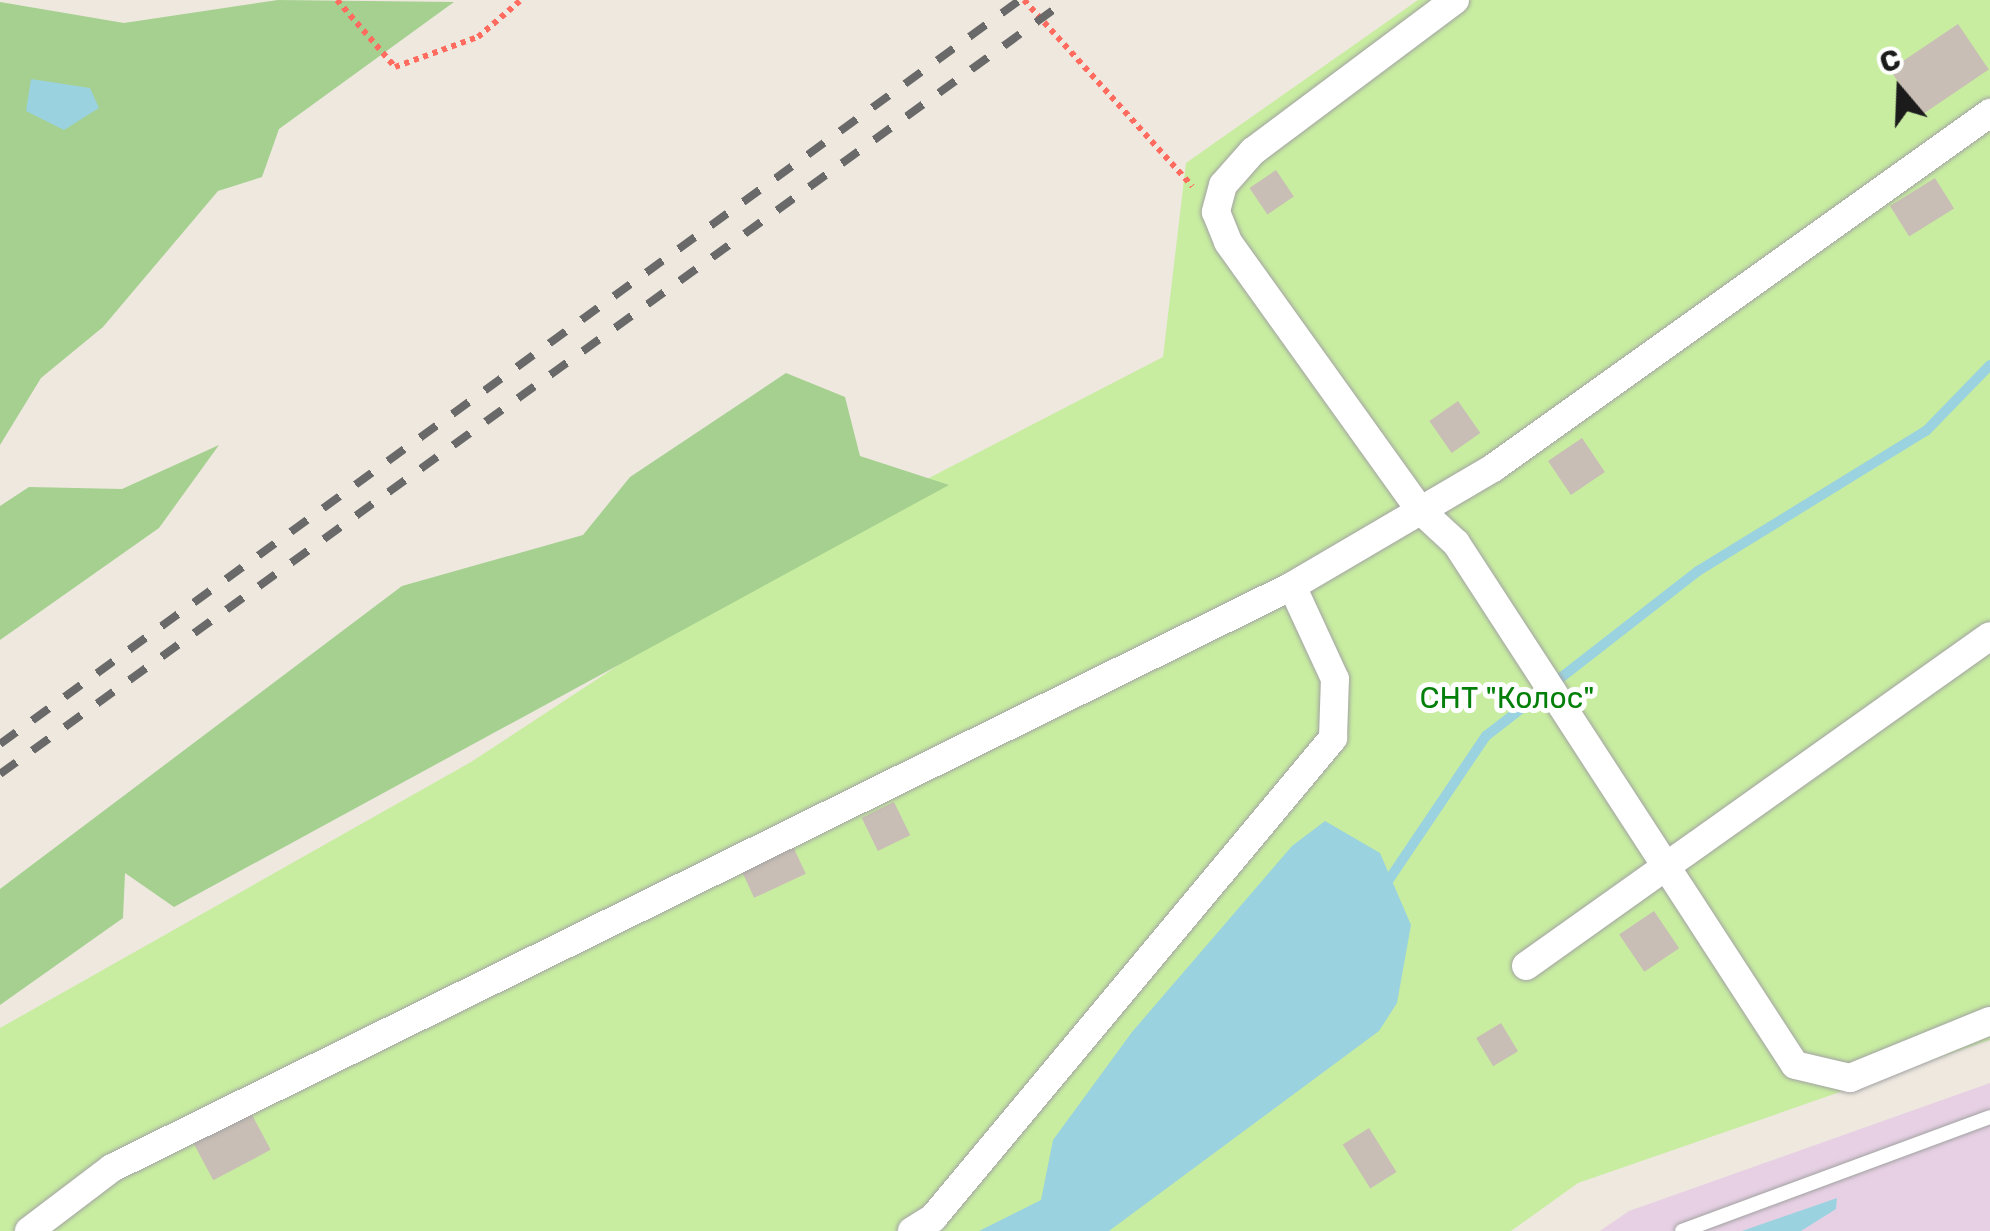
<!DOCTYPE html>
<meta charset="utf-8">
<style>
body{margin:0}
#map{position:relative;width:1990px;height:1231px;overflow:hidden;background:#eee8df;font-family:Rubik,sans-serif}
div>[style]{position:absolute}
.industrial>*{inset:0;background:#e7d0e4}
.grass>*{inset:0;background:#c8eda0}
.forest>*{inset:0;background:#a5d090}
.water>*{inset:0;background:#9bd2df}
.stream>*{height:10px;margin:-5px;padding:0 5px;transform-origin:5px;border-radius:5px;background:#9bd2df}
.building>*{inset:0;background:#c9beb5;transform-origin:0 0}
.path>*{height:6px;margin-top:-3px;transform-origin:0;background:repeating-linear-gradient(90deg,#ff6b5f 0 5px,transparent 0 10px)}
.roads{filter:drop-shadow(0 0 2px #a2a2a2) drop-shadow(0 0 2px #a2a2a2)}
.lane>*{height:14px;margin:-7px;padding:0 7px;transform-origin:7px;border-radius:7px;background:#fff}
.street>*{height:28px;margin:-14px;padding:0 14px;transform-origin:14px;border-radius:14px;background:#fff}
.rail>*{height:8px;margin-top:-4px;transform-origin:0;background:repeating-linear-gradient(90deg,#696969 0 20px,transparent 0 40px)}
span{translate:-50% -50%;white-space:nowrap;text-align:center;line-height:1.15;-webkit-text-stroke:10px #fff;paint-order:stroke}
.park-label{font-size:30px;color:#037f0a}
.north{position:absolute;left:1850px;top:40px;width:100px;height:100px;-webkit-text-stroke:8px #fff;paint-order:stroke;rotate:341deg;font-size:28px;font-weight:700;line-height:40px;text-align:center;color:#1b1b1b}
.north::after{content:'';display:block;margin:auto;width:35px;height:45px;background:#1b1b1b;clip-path:polygon(50% 0,100% 100%,50% 72%,0 100%)}
</style>
<div id="map">
<div class="industrial">
<i style="clip-path:polygon(1990px 1083px,1990px 1231px,1600px 1231px,1629px 1211px)"></i>
</div>
<div class="grass">
<i style="clip-path:polygon(1418px 0,1990px 0,1990px 1040px,1578px 1183px,1511px 1231px,0 1231px,0 1028px,471px 762px,809px 540px,1163px 357px,1186px 163px)"></i>
</div>
<div class="forest">
<i style="clip-path:polygon(278px 0,454px 2px,279px 129px,262px 177px,218px 191px,103px 327px,41px 378px,0 445px,0 2px,124px 23px)"></i>
<i style="clip-path:polygon(786px 373px,845px 397px,860px 456px,949px 485px,174px 907px,125px 873px,123px 918px,0 1005px,0 889px,402px 586px,583px 535px,630px 477px)"></i>
<i style="clip-path:polygon(219px 445px,159px 528px,0 640px,0 506px,29px 487px,122px 489px)"></i>
</div>
<div class="water">
<i style="clip-path:polygon(31px 79px,90px 88px,99px 108px,64px 130px,26px 111px)"></i>
<i style="clip-path:polygon(1325px 821px,1380px 853px,1411px 925px,1397px 1003px,1379px 1031px,1109px 1231px,979px 1231px,1041px 1200px,1053px 1140px,1132px 1032px,1292px 846px)"></i>
<i style="clip-path:polygon(1837px 1198px,1836px 1209px,1801px 1231px,1742px 1231px)"></i>
</div>
<div class="stream">
<i style="left:1386px;top:884px;width:179px;rotate:-56deg"></i>
<i style="left:1486px;top:736px;width:269px;rotate:-37.9deg"></i>
<i style="left:1698px;top:571px;width:268px;rotate:-31.6deg"></i>
<i style="left:1926px;top:431px;width:92px;rotate:-45.9deg"></i>
</div>
<div class="building">
<i style="left:1958px;top:24px;width:55px;height:82px;rotate:56deg"></i>
<i style="left:1276px;top:170px;width:32px;height:32px;rotate:56deg"></i>
<i style="left:1935px;top:178px;width:36px;height:53px;rotate:58deg"></i>
<i style="left:1458px;top:401px;width:39px;height:35px;rotate:55deg"></i>
<i style="left:1582px;top:438px;width:41px;height:41px;rotate:56deg"></i>
<i style="left:894px;top:802px;width:37px;height:36px;rotate:64deg"></i>
<i style="left:791px;top:842px;width:35px;height:57px;rotate:65deg"></i>
<i style="left:1654px;top:911px;width:45px;height:42px;rotate:56deg"></i>
<i style="left:1501px;top:1023px;width:33px;height:29px;rotate:59deg"></i>
<i style="left:250px;top:1111px;width:44px;height:65px;rotate:62deg"></i>
<i style="left:1369px;top:1128px;width:52px;height:31px;rotate:58deg"></i>
</div>
<div class="path">
<i style="left:337px;top:0;width:89px;rotate:49.1deg"></i>
<i style="left:395px;top:67px;width:88px;rotate:-19.9deg"></i>
<i style="left:478px;top:37px;width:57px;rotate:-40.7deg"></i>
<i style="left:1024px;top:0;width:251px;rotate:47.9deg"></i>
</div>
<div class="roads">
<div class="lane">
<i style="left:1682px;top:1231px;width:328px;rotate:-20.3deg"></i>
</div>
<div class="street">
<i style="left:1455px;top:0;width:252px;rotate:143.2deg"></i>
<i style="left:1253px;top:151px;width:45px;rotate:131.4deg"></i>
<i style="left:1223px;top:185px;width:28px;rotate:105deg"></i>
<i style="left:1216px;top:212px;width:32px;rotate:68deg"></i>
<i style="left:1228px;top:242px;width:328px;rotate:54.4deg"></i>
<i style="left:1419px;top:509px;width:50px;rotate:42.6deg"></i>
<i style="left:1456px;top:543px;width:622px;rotate:57deg"></i>
<i style="left:1795px;top:1065px;width:57px;rotate:13.3deg"></i>
<i style="left:1850px;top:1078px;width:151px;rotate:-22.2deg"></i>
<i style="left:1526px;top:966px;width:569px;rotate:-35.42deg"></i>
<i style="left:29px;top:1231px;width:104px;rotate:-37.2deg"></i>
<i style="left:112px;top:1168px;width:1316px;rotate:-26.25deg"></i>
<i style="left:1292px;top:586px;width:233px;rotate:-30.4deg"></i>
<i style="left:1493px;top:468px;width:611px;rotate:-35.54deg"></i>
<i style="left:912px;top:1231px;width:25px;rotate:-32deg"></i>
<i style="left:933px;top:1218px;width:625px;rotate:-50.19deg"></i>
<i style="left:1333px;top:738px;width:59px;rotate:-88.1deg"></i>
<i style="left:1335px;top:679px;width:102px;rotate:-114.8deg"></i>
</div>
</div>
<div class="rail">
<i style="left:0;top:744px;width:1263px;rotate:-36.11deg"></i>
<i style="left:0;top:774px;width:1318px;rotate:-35.96deg"></i>
</div>
<div class="park-label">
<span style="left:1507px;top:698px">СНТ "Колос"</span>
</div>
<div class="north">С</div>
</div>
